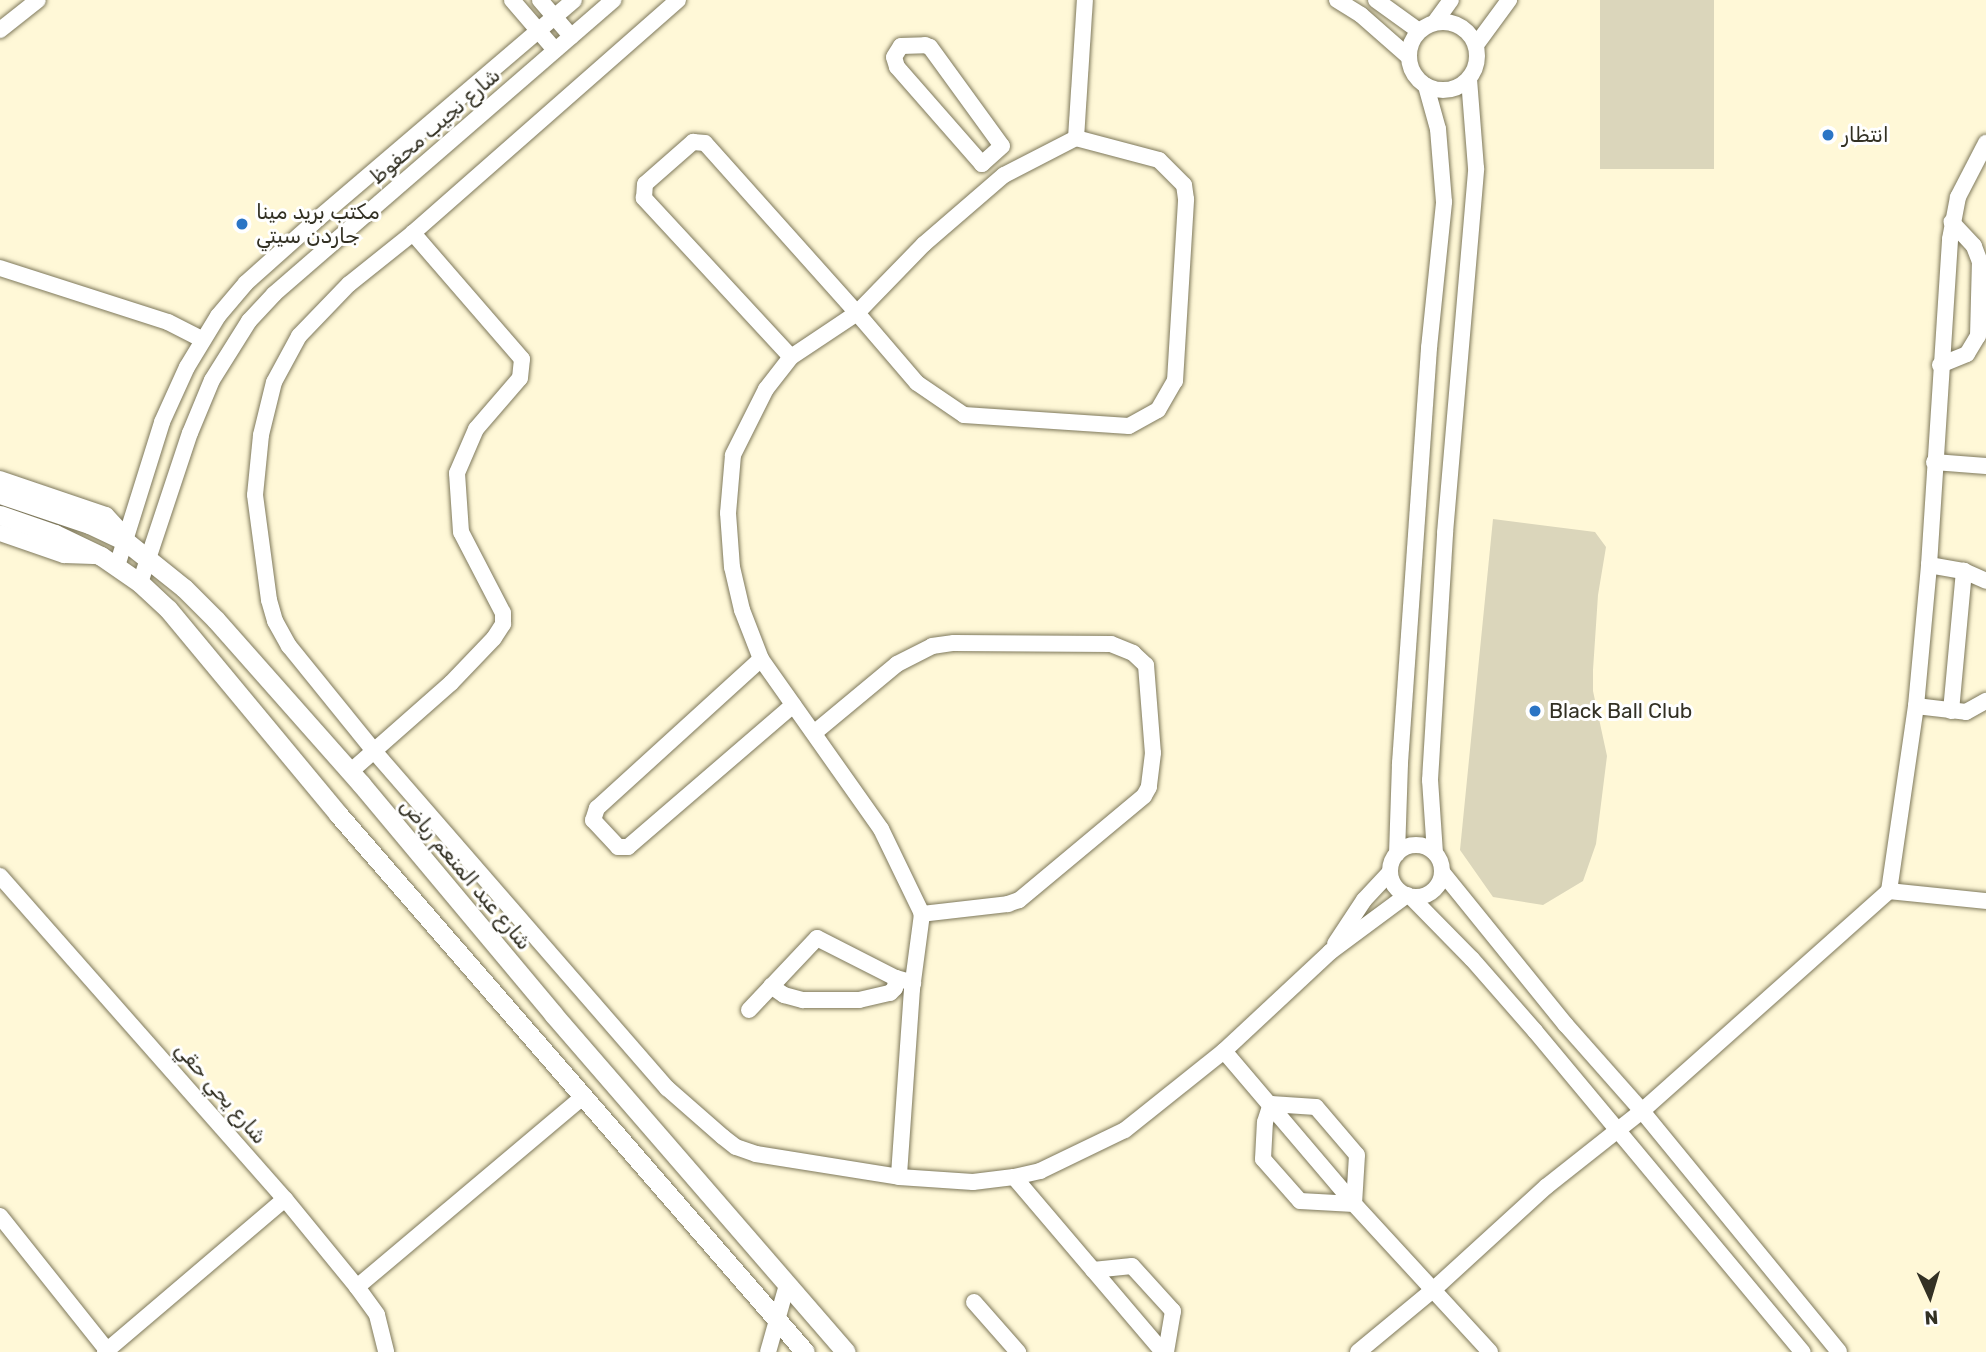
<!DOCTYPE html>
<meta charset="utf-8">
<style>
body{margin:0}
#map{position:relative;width:1986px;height:1352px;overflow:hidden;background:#fff8d7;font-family:Rubik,"Noto Naskh Arabic",sans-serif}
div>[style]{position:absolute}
.green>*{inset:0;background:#dbd6bb;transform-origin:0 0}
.roads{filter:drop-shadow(0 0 2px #7e785b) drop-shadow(0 0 2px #7e785b)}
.minor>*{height:16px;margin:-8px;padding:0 8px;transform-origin:8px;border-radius:8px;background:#fff}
.minor>.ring{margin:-8px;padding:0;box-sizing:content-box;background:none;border:16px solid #fff;border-radius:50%}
.tertiary>*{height:19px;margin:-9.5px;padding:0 9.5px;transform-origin:9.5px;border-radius:9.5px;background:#fff}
.dots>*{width:19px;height:19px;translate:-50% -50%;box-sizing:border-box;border:4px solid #fff;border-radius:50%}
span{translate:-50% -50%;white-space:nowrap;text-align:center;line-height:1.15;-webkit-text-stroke:6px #fff;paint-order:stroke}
.street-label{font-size:21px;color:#333124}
.poi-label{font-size:21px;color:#333124}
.left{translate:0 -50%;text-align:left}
.north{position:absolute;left:1895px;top:1261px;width:70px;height:70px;-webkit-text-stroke:5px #fff;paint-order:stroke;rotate:176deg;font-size:19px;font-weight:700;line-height:28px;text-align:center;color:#333124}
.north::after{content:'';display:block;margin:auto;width:24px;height:32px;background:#333124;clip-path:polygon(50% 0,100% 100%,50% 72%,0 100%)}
</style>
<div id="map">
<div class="green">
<i style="left:1600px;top:0;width:114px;height:169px"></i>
<i style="clip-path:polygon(1493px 519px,1595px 532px,1606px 547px,1598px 595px,1593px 670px,1593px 691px,1607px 756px,1596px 844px,1583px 881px,1543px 905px,1493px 897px,1460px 850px)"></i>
</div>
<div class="roads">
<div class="minor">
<i style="left:512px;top:0;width:66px;rotate:49.3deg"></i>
<i style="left:540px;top:0;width:48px;rotate:49.3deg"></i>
<i style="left:678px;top:0;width:353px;rotate:138.7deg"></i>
<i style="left:413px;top:233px;width:82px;rotate:141.4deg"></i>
<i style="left:349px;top:284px;width:72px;rotate:133.9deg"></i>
<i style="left:299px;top:336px;width:52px;rotate:118.5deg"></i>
<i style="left:274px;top:382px;width:55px;rotate:103.8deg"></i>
<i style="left:261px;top:435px;width:60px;rotate:95.7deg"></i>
<i style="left:255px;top:495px;width:106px;rotate:82.4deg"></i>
<i style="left:269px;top:600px;width:22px;rotate:74deg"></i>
<i style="left:275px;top:621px;width:29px;rotate:61deg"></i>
<i style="left:289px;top:646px;width:135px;rotate:51deg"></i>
<i style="left:374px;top:751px;width:447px;rotate:49deg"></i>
<i style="left:667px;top:1088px;width:74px;rotate:41.2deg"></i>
<i style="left:723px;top:1137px;width:16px;rotate:38deg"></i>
<i style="left:736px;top:1147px;width:21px;rotate:19deg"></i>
<i style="left:756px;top:1154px;width:145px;rotate:9.1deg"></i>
<i style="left:899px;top:1177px;width:74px;rotate:3.9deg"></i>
<i style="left:973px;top:1182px;width:41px;rotate:-7deg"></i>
<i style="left:1014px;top:1177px;width:27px;rotate:-13deg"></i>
<i style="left:1040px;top:1171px;width:94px;rotate:-25.8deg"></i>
<i style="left:1125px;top:1130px;width:127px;rotate:-38.6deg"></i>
<i style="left:1224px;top:1051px;width:145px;rotate:-43deg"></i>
<i style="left:1330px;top:952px;width:96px;rotate:-36.5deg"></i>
<i style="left:1337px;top:0;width:28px;rotate:32deg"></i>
<i style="left:1361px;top:15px;width:64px;rotate:41.2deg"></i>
<i style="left:1376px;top:0;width:53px;rotate:35.8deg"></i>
<i class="ring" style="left:1409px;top:22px;width:52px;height:52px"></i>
<i style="left:1435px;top:22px;width:27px;rotate:-54deg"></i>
<i style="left:0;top:30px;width:48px;rotate:-38.3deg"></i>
<i style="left:925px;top:45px;width:5px;rotate:22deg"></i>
<i style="left:930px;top:47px;width:122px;rotate:54deg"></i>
<i style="left:1002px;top:146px;width:27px;rotate:138deg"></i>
<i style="left:982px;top:164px;width:129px;rotate:-131.2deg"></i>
<i style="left:897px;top:67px;width:10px;rotate:-107deg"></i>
<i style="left:894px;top:57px;width:13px;rotate:-58deg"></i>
<i style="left:901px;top:46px;width:24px;rotate:-2deg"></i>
<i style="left:1476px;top:45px;width:56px;rotate:-53.7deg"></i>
<i style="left:1076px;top:138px;width:138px;rotate:-86.3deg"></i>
<i style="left:0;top:268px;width:176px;rotate:17.8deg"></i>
<i style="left:168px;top:322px;width:38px;rotate:27deg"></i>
<i style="left:791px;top:357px;width:217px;rotate:-132.8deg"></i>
<i style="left:644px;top:198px;width:14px;rotate:-86deg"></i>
<i style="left:645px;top:184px;width:64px;rotate:-41.2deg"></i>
<i style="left:693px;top:142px;width:12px;rotate:5deg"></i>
<i style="left:705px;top:143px;width:228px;rotate:48.2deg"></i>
<i style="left:857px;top:313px;width:92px;rotate:49.4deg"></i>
<i style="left:917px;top:383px;width:57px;rotate:34.2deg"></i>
<i style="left:964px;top:415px;width:165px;rotate:3.8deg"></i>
<i style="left:1129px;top:426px;width:33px;rotate:-29deg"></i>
<i style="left:1158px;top:410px;width:34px;rotate:-60deg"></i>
<i style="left:1175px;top:381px;width:182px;rotate:-86.5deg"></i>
<i style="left:1186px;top:199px;width:14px;rotate:-98deg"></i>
<i style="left:1184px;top:185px;width:35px;rotate:-135deg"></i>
<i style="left:1159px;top:160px;width:86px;rotate:-165.2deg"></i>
<i style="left:1076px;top:138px;width:81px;rotate:152.8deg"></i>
<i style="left:1004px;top:175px;width:106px;rotate:139.2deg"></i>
<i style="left:924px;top:244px;width:96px;rotate:134.2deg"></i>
<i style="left:857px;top:313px;width:79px;rotate:146.3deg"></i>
<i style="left:791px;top:357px;width:41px;rotate:128deg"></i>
<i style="left:766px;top:389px;width:74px;rotate:116.6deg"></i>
<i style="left:733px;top:455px;width:58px;rotate:94.9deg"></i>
<i style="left:728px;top:513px;width:54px;rotate:85.8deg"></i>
<i style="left:732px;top:567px;width:44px;rotate:76.9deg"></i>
<i style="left:742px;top:610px;width:53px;rotate:68.8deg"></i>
<i style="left:761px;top:659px;width:208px;rotate:54.8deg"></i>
<i style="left:881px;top:829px;width:94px;rotate:64.2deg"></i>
<i style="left:922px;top:914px;width:76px;rotate:97.6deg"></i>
<i style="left:912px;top:989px;width:188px;rotate:94deg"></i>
<i style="left:1940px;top:365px;width:29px;rotate:-22deg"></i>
<i style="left:1967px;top:354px;width:21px;rotate:-59deg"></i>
<i style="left:1978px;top:336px;width:74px;rotate:-88.5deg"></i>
<i style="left:1980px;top:262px;width:17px;rotate:-111deg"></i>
<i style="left:1974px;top:246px;width:33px;rotate:-133deg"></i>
<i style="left:1934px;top:462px;width:52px;rotate:4.4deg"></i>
<i style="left:0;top:479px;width:112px;rotate:18.8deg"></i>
<i style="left:106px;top:515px;width:19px;rotate:47deg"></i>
<i style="left:119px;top:529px;width:10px;rotate:79deg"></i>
<i style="left:0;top:533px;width:68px;rotate:19deg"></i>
<i style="left:64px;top:555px;width:37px;rotate:2deg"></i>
<i style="left:1929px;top:565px;width:36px;rotate:10deg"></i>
<i style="left:1964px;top:571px;width:24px;rotate:24deg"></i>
<i style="left:117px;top:566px;width:151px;rotate:-72.6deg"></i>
<i style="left:162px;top:422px;width:60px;rotate:-65.6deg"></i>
<i style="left:187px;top:367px;width:60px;rotate:-58.7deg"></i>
<i style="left:218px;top:316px;width:43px;rotate:-49.7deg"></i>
<i style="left:246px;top:283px;width:90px;rotate:-41.8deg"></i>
<i style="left:313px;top:223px;width:343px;rotate:-40.5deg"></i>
<i style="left:140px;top:583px;width:158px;rotate:-71.6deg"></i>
<i style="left:190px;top:433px;width:57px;rotate:-67.5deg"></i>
<i style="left:212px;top:380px;width:70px;rotate:-57.9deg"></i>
<i style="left:249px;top:321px;width:37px;rotate:-47deg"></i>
<i style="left:274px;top:294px;width:449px;rotate:-40.9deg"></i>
<i style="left:761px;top:659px;width:222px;rotate:137.7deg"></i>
<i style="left:597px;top:808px;width:13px;rotate:108deg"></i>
<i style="left:593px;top:820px;width:37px;rotate:47deg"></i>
<i style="left:618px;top:847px;width:10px"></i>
<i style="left:628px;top:847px;width:218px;rotate:-40.7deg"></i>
<i style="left:1916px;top:706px;width:50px;rotate:6.8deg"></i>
<i style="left:1966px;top:712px;width:23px;rotate:-29deg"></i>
<i style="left:1951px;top:711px;width:141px;rotate:-84.7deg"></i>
<i style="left:814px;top:733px;width:108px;rotate:-39.7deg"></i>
<i style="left:897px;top:664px;width:39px;rotate:-27deg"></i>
<i style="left:932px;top:646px;width:22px;rotate:-8deg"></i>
<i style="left:954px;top:643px;width:157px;rotate:0.4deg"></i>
<i style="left:1111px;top:644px;width:24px;rotate:22deg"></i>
<i style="left:1133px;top:653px;width:18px;rotate:43deg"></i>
<i style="left:1146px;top:665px;width:88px;rotate:85.5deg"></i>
<i style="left:1153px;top:753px;width:34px;rotate:97deg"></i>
<i style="left:1149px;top:787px;width:10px;rotate:119deg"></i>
<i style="left:1144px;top:796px;width:163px;rotate:140.2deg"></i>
<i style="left:1019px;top:900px;width:12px;rotate:160deg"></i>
<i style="left:1008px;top:904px;width:87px;rotate:173.4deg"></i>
<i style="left:350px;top:772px;width:135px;rotate:-41.4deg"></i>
<i style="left:451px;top:683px;width:62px;rotate:-46.3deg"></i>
<i style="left:494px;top:638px;width:17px;rotate:-57deg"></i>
<i style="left:503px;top:624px;width:11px;rotate:-90deg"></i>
<i style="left:503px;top:613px;width:91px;rotate:-117.4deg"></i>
<i style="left:461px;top:532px;width:59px;rotate:-93.9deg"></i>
<i style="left:457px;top:473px;width:48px;rotate:-66.6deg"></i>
<i style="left:476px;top:429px;width:67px;rotate:-49.2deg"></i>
<i style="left:520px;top:378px;width:19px;rotate:-84deg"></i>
<i style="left:522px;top:359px;width:167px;rotate:-130.9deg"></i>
<i class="ring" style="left:1390px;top:845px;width:36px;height:36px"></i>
<i style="left:1435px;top:853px;width:73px;rotate:-93.9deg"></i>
<i style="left:1430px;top:780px;width:247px;rotate:-86.5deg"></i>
<i style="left:1445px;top:533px;width:366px;rotate:-85.1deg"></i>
<i style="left:1476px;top:168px;width:89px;rotate:-94.5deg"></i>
<i style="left:1397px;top:854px;width:91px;rotate:-88.1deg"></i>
<i style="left:1400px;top:763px;width:416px;rotate:-86deg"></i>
<i style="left:1429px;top:348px;width:147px;rotate:-84.1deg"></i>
<i style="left:1444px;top:202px;width:73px;rotate:-94.7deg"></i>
<i style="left:1438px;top:129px;width:45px;rotate:-105.6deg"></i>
<i style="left:1442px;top:872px;width:197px;rotate:51deg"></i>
<i style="left:1566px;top:1025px;width:115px;rotate:48.5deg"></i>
<i style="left:1642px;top:1111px;width:311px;rotate:50.7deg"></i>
<i style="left:0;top:876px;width:431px;rotate:48.6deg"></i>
<i style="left:285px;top:1199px;width:114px;rotate:50.7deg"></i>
<i style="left:357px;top:1287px;width:34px;rotate:54deg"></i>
<i style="left:377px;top:1315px;width:38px;rotate:76deg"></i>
<i style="left:1889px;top:891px;width:98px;rotate:5.9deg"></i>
<i style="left:1411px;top:897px;width:87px;rotate:45.5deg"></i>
<i style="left:1472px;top:959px;width:96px;rotate:48.8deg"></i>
<i style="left:1535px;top:1031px;width:418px;rotate:50.2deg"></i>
<i style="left:1335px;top:944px;width:53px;rotate:-56.6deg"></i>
<i style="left:1364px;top:900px;width:38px;rotate:-47deg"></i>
<i style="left:771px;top:986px;width:16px;rotate:35deg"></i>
<i style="left:784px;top:995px;width:20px;rotate:15deg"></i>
<i style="left:803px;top:1000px;width:56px"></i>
<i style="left:859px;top:1000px;width:32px;rotate:-13deg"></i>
<i style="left:890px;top:993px;width:7px;rotate:-45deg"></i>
<i style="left:895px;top:988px;width:10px;rotate:-84deg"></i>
<i style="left:749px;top:1010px;width:99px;rotate:-46.6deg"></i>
<i style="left:817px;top:938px;width:89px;rotate:26.9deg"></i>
<i style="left:896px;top:978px;width:18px;rotate:16deg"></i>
<i style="left:1224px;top:1051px;width:201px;rotate:49.6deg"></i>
<i style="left:1354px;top:1204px;width:201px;rotate:47.4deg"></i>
<i style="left:1271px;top:1104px;width:45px;rotate:3.8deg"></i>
<i style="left:1316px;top:1107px;width:63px;rotate:49.5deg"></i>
<i style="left:1357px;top:1155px;width:49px;rotate:93.5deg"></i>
<i style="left:1354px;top:1204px;width:54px;rotate:-176.8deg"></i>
<i style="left:1300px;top:1201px;width:56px;rotate:-131.4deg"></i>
<i style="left:1263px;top:1159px;width:37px;rotate:-87deg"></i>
<i style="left:1265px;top:1122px;width:19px;rotate:-72deg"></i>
<i style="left:1014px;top:1177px;width:230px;rotate:49.6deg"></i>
<i style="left:0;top:1216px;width:171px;rotate:51.4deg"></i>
<i style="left:1093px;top:1270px;width:39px;rotate:-6deg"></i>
<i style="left:1132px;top:1266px;width:61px;rotate:47.7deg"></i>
<i style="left:1173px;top:1311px;width:42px;rotate:99.7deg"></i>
<i style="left:357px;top:1287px;width:297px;rotate:-40.1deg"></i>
<i style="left:974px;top:1302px;width:67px;rotate:48.7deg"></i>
<i style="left:105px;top:1352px;width:236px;rotate:-40.4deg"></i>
<i style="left:768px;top:1352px;width:70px;rotate:-74.2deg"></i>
<i style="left:1358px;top:1352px;width:97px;rotate:-39.6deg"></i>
<i style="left:1433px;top:1290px;width:154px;rotate:-42.4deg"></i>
<i style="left:1547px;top:1186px;width:121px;rotate:-38.3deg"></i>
<i style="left:1642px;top:1111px;width:331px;rotate:-41.7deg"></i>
<i style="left:1889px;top:891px;width:187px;rotate:-81.7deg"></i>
<i style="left:1916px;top:706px;width:142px;rotate:-84.7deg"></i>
<i style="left:1929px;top:565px;width:327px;rotate:-86.3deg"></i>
<i style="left:1950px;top:239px;width:43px;rotate:-79.2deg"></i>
<i style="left:1958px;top:197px;width:61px;rotate:-62.6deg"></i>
</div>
<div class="tertiary">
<i style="left:0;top:494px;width:94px;rotate:18.6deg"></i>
<i style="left:89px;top:524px;width:38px;rotate:25deg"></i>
<i style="left:124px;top:540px;width:77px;rotate:38.7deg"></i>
<i style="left:184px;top:588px;width:45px;rotate:45deg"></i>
<i style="left:216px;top:620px;width:219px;rotate:48.5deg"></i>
<i style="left:361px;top:784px;width:300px;rotate:50.1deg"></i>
<i style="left:553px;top:1014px;width:447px;rotate:49.1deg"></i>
<i style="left:0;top:515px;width:58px;rotate:19.1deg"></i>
<i style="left:55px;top:534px;width:51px;rotate:25.6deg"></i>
<i style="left:101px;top:556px;width:47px;rotate:34.7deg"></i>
<i style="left:140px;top:583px;width:38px;rotate:43deg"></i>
<i style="left:168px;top:609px;width:266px;rotate:50.3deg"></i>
<i style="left:338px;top:814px;width:712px;rotate:49.04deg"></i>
</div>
</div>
<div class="dots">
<i style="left:1828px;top:135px;background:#2b75c5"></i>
<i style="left:242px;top:224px;background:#2b75c5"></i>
<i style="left:1535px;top:711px;background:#2b75c5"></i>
</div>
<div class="street-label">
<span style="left:435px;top:126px;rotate:-41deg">شارع نجيب محفوظ</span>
<span style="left:466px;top:874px;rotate:50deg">شارع عبد المنعم رياض</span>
<span style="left:221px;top:1093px;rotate:49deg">شارع يحي حقي</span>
</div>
<div class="poi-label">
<span class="left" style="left:1842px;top:135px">انتظار</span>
<span class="left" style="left:256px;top:224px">مكتب بريد مينا<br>جاردن سيتي</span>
<span class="left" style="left:1549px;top:711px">Black Ball Club</span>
</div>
<div class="north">N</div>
</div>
